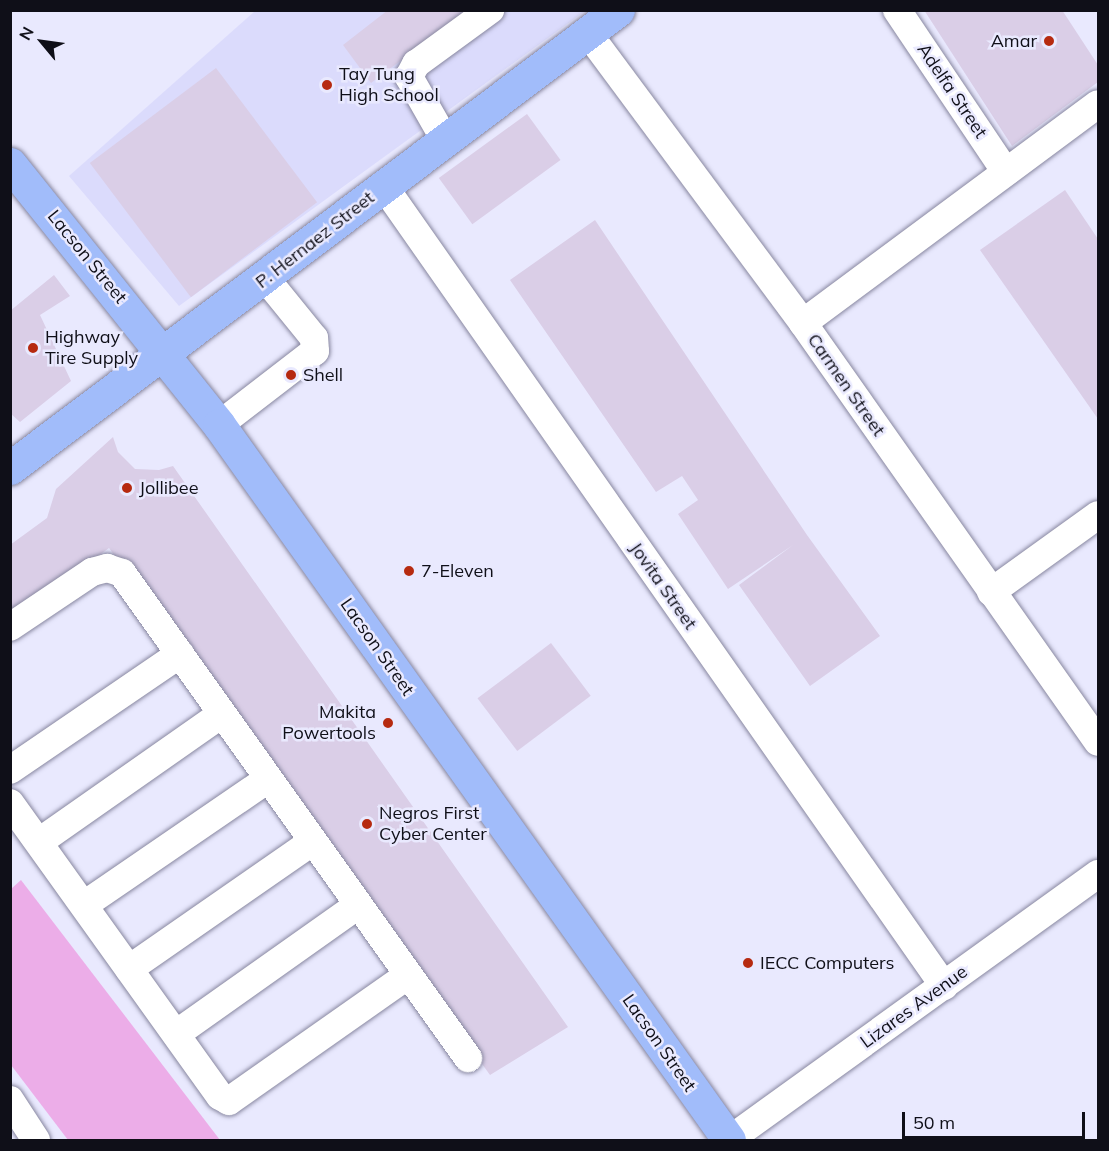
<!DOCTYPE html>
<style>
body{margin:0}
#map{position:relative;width:1109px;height:1151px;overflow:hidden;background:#e9e9fe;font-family:Mulish,sans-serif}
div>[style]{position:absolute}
.built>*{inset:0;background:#dbdbfc}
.green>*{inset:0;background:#ecade8}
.building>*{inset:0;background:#dacee7;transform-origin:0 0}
.roads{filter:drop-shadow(0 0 2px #8887a0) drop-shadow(0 0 2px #8887a0)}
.minor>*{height:28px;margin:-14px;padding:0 14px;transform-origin:14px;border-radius:14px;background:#fff}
.major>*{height:33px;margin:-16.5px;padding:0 16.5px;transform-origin:16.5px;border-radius:16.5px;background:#a1bcfa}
.dots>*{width:16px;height:16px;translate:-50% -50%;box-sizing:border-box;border:3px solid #e9e9fe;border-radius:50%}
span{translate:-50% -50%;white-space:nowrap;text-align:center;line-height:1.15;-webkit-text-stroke:5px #e9e9fe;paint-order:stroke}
.poi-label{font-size:18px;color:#0f0f18}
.right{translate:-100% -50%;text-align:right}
.left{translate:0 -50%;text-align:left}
.street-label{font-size:18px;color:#0f0f18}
.frame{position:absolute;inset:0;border:12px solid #0f0f18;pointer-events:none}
.north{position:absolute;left:12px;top:12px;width:60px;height:60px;-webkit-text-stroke:4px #e9e9fe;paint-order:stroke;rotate:299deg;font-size:16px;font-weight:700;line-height:24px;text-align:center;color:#0f0f18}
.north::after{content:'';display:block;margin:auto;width:21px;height:27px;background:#0f0f18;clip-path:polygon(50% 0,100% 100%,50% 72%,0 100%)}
.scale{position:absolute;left:902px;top:1112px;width:183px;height:27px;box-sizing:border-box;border:3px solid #0f0f18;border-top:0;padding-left:8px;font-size:18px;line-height:21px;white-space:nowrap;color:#0f0f18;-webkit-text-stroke:4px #e9e9fe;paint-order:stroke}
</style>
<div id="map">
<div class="built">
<i style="clip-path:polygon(255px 11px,585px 11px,179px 306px,69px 176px)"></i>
</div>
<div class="green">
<i style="clip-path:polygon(21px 880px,220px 1140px,68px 1140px,11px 1065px,11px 889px)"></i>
</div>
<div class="building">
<i style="clip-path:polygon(388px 10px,468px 10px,371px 83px,343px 45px)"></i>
<i style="clip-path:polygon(924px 10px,1062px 10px,1098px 65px,1098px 82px,1012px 146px)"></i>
<i style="left:216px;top:68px;width:168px;height:158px;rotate:53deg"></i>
<i style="left:527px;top:114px;width:57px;height:109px;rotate:54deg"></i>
<i style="clip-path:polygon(1065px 190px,1098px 239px,1098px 419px,980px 250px)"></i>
<i style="clip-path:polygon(595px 220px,807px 535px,880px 636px,810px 686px,739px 585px,793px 545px,728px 589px,678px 514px,698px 500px,682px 476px,656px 492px,510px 280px)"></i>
<i style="clip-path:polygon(54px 275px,70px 296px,40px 315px,71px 381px,20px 422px,10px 413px,10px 311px)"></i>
<i style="clip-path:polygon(113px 437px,118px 452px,135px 469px,159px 470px,173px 466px,568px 1027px,490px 1075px,109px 548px,10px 620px,10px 545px,47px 518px,56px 489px)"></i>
<i style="left:551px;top:643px;width:66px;height:92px;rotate:53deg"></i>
</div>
<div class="roads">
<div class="minor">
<i style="left:897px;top:10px;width:195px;rotate:56.1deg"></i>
<i style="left:587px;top:32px;width:362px;rotate:53.4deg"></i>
<i style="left:803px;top:323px;width:512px;rotate:54.85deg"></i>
<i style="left:445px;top:140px;width:73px;rotate:-119.7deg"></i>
<i style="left:409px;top:77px;width:15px;rotate:-62deg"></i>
<i style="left:416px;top:64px;width:92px;rotate:-36.1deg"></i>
<i style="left:383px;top:185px;width:978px;rotate:54.99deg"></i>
<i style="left:803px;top:323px;width:367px;rotate:-36.6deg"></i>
<i style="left:219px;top:425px;width:121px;rotate:-37.6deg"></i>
<i style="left:315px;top:351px;width:13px;rotate:-94deg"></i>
<i style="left:314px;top:338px;width:76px;rotate:-129.1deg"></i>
<i style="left:991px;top:592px;width:132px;rotate:-35.7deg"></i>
<i style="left:10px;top:627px;width:99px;rotate:-33.9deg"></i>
<i style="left:92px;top:572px;width:16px;rotate:-15deg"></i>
<i style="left:107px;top:568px;width:16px;rotate:18deg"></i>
<i style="left:122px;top:573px;width:596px;rotate:54.5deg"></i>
<i style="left:10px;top:770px;width:206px;rotate:-34.3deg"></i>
<i style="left:10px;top:803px;width:360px;rotate:54.4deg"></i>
<i style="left:220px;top:1096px;width:10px;rotate:29deg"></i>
<i style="left:229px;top:1101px;width:219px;rotate:-35.1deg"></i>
<i style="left:39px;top:842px;width:223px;rotate:-35deg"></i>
<i style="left:84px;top:905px;width:223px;rotate:-34.4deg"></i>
<i style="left:129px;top:969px;width:224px;rotate:-34.8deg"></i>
<i style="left:176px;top:1034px;width:223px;rotate:-35.3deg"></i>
<i style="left:10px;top:1100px;width:48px;rotate:57deg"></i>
<i style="left:729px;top:1140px;width:455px;rotate:-35.8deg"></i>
</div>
<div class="major">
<i style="left:10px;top:164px;width:334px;rotate:51.3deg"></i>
<i style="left:219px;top:425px;width:878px;rotate:54.5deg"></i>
<i style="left:10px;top:468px;width:761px;rotate:-36.99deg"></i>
</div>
</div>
<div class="dots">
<i style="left:1049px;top:41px;background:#b62a10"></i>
<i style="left:327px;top:85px;background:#b62a10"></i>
<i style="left:33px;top:348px;background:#b62a10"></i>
<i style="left:291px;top:375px;background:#b62a10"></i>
<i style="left:127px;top:488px;background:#b62a10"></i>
<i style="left:409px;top:571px;background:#b62a10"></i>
<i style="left:388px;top:723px;background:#b62a10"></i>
<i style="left:367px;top:824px;background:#b62a10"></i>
<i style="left:748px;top:963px;background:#b62a10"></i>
</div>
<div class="poi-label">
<span class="right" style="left:1037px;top:41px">Amar</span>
<span class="left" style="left:339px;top:85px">Tay Tung<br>High School</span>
<span class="left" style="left:45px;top:348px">Highway<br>Tire Supply</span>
<span class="left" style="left:303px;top:375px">Shell</span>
<span class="left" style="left:139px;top:488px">Jollibee</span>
<span class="left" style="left:421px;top:571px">7-Eleven</span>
<span class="right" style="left:376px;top:723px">Makita<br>Powertools</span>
<span class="left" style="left:379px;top:824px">Negros First<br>Cyber Center</span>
<span class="left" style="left:760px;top:963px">IECC Computers</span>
</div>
<div class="street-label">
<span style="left:952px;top:91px;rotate:56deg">Adelfa Street</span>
<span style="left:315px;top:240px;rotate:-38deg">P. Hernaez Street</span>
<span style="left:87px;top:257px;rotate:51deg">Lacson Street</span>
<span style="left:846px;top:385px;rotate:55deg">Carmen Street</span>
<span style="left:663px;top:586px;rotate:55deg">Jovita Street</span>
<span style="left:377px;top:647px;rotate:55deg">Lacson Street</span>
<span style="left:914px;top:1007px;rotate:-36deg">Lizares Avenue</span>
<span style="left:659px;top:1043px;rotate:55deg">Lacson Street</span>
</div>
<div class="frame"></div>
<div class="north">N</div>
<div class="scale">50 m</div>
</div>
